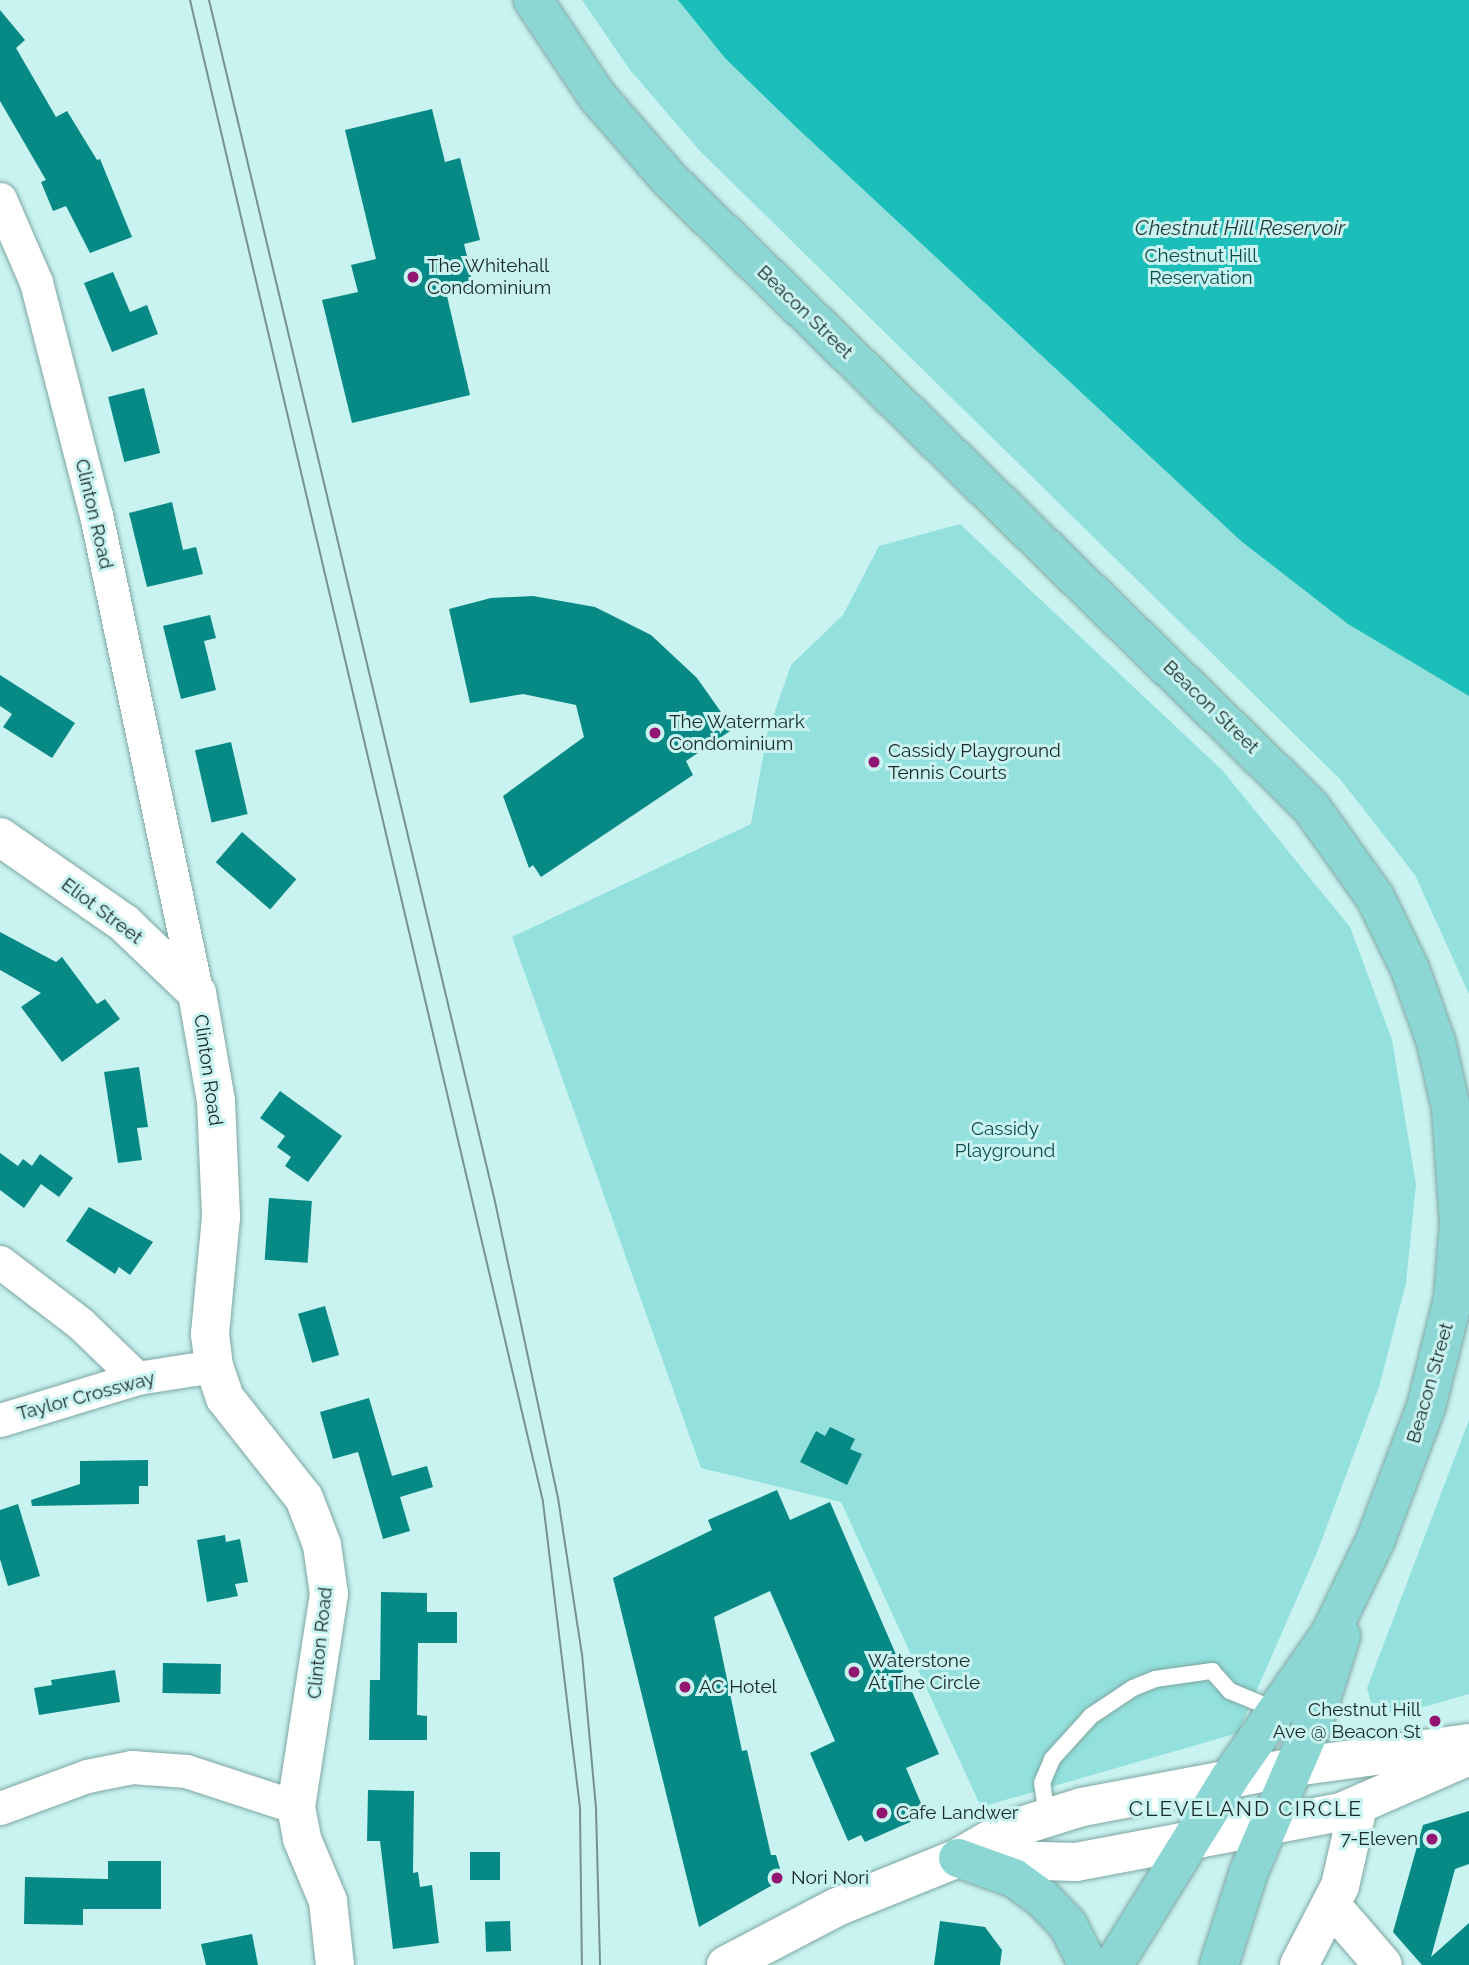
<!DOCTYPE html>
<style>
body{margin:0}
#map{position:relative;width:1469px;height:1965px;overflow:hidden;background:#c9f3f0;font-family:Raleway,sans-serif}
div>[style]{position:absolute}
.green>*{inset:0;background:#93e0dc}
.water>*{inset:0;background:#1cbeba}
.building>*{inset:0;background:#078986;transform-origin:0 0}
.roads{filter:drop-shadow(0 0 2px #7ea6a3) drop-shadow(0 0 2px #7ea6a3)}
.lane>*{height:16px;margin:-8px;padding:0 8px;transform-origin:8px;border-radius:8px;background:#fff}
.street>*{height:33px;margin:-16.5px;padding:0 16.5px;transform-origin:16.5px;border-radius:16.5px;background:#fff}
.secondary>*{height:38px;margin:-19px;padding:0 19px;transform-origin:19px;border-radius:19px;background:#fff}
.primary>*{height:38px;margin:-19px;padding:0 19px;transform-origin:19px;border-radius:19px;background:#8cd6d4}
.tram>*{height:2px;margin:-1px;padding:0 1px;transform-origin:1px;border-radius:1px;background:#759291}
.dots>*{width:19px;height:19px;translate:-50% -50%;box-sizing:border-box;border:4px solid #c9f3f0;border-radius:50%}
span{translate:-50% -50%;white-space:nowrap;text-align:center;line-height:1.15;-webkit-text-stroke:6px #c9f3f0;paint-order:stroke}
.park-label{font-size:19px;color:#0c4c4a}
.poi-label{font-size:19px;color:#192929}
.left{translate:0 -50%;text-align:left}
.right{translate:-100% -50%;text-align:right}
.street-label{font-size:19px;color:#192929}
.water-label{font-size:21px;color:#243c3b;font-style:italic}
.neighbourhood-label{font-size:21px;color:#192929;letter-spacing:2px}
</style>
<div id="map">
<div class="green">
<i style="clip-path:polygon(582px 0,1469px 0,1469px 994px,1415px 875px,1340px 779px,700px 151px,630px 70px)"></i>
<i style="clip-path:polygon(960px 524px,1222px 770px,1350px 927px,1392px 1040px,1416px 1184px,1406px 1283px,1379px 1387px,1318px 1550px,1238px 1733px,981px 1807px,841px 1502px,701px 1468px,512px 937px,751px 824px,767px 734px,791px 665px,843px 615px,879px 546px)"></i>
<i style="clip-path:polygon(1469px 1420px,1469px 1694px,1402px 1713px,1382px 1712px,1372px 1706px,1367px 1688px)"></i>
</div>
<div class="water">
<i style="clip-path:polygon(678px 0,1469px 0,1469px 696px,1348px 624px,1241px 541px,795px 126px,725px 58px)"></i>
</div>
<div class="building">
<i style="clip-path:polygon(0 10px,25px 40px,16px 48px,56px 117px,67px 111px,97px 160px,100px 159px,132px 237px,90px 253px,66px 206px,53px 211px,41px 182px,46px 180px,0 101px)"></i>
<i style="clip-path:polygon(432px 109px,445px 162px,460px 158px,480px 240px,464px 244px,475px 289px,447px 296px,470px 395px,352px 423px,322px 300px,358px 292px,351px 265px,376px 259px,345px 130px)"></i>
<i style="clip-path:polygon(113px 272px,130px 312px,147px 305px,158px 334px,112px 352px,84px 283px)"></i>
<i style="left:144px;top:388px;width:67px;height:37px;rotate:76deg"></i>
<i style="clip-path:polygon(172px 502px,183px 550px,196px 547px,203px 574px,147px 587px,129px 513px)"></i>
<i style="clip-path:polygon(533px 596px,595px 607px,651px 635px,697px 678px,733px 729px,686px 761px,693px 775px,541px 877px,533px 865px,529px 868px,503px 796px,584px 737px,576px 705px,523px 694px,470px 703px,449px 609px,491px 598px)"></i>
<i style="clip-path:polygon(210px 615px,216px 638px,204px 641px,216px 690px,181px 699px,163px 626px)"></i>
<i style="clip-path:polygon(0 675px,75px 723px,52px 758px,3px 727px,12px 714px,0 706px)"></i>
<i style="left:231px;top:742px;width:74px;height:37px;rotate:77deg"></i>
<i style="left:242px;top:832px;width:72px;height:40px;rotate:41deg"></i>
<i style="clip-path:polygon(0 932px,56px 962px,62px 957px,97px 1004px,105px 999px,120px 1019px,62px 1062px,21px 1007px,41px 993px,0 970px)"></i>
<i style="clip-path:polygon(139px 1067px,148px 1127px,137px 1128px,142px 1160px,118px 1163px,104px 1072px)"></i>
<i style="clip-path:polygon(280px 1091px,342px 1136px,308px 1182px,285px 1166px,291px 1157px,277px 1147px,285px 1136px,260px 1118px)"></i>
<i style="clip-path:polygon(0 1153px,18px 1166px,23px 1159px,32px 1166px,40px 1154px,73px 1178px,59px 1197px,41px 1184px,24px 1208px,0 1190px)"></i>
<i style="left:269px;top:1198px;width:43px;height:62px;rotate:4deg"></i>
<i style="clip-path:polygon(89px 1207px,153px 1242px,130px 1275px,119px 1267px,115px 1274px,66px 1241px)"></i>
<i style="left:325px;top:1306px;width:51px;height:28px;rotate:74deg"></i>
<i style="clip-path:polygon(369px 1398px,392px 1476px,427px 1466px,433px 1487px,400px 1497px,410px 1531px,383px 1539px,358px 1452px,333px 1459px,320px 1412px)"></i>
<i style="clip-path:polygon(830px 1427px,855px 1439px,850px 1449px,862px 1454px,847px 1485px,800px 1462px,816px 1431px,825px 1436px)"></i>
<i style="clip-path:polygon(148px 1460px,148px 1486px,139px 1486px,139px 1504px,32px 1506px,31px 1500px,80px 1484px,80px 1461px)"></i>
<i style="clip-path:polygon(777px 1490px,790px 1520px,830px 1502px,939px 1754px,906px 1768px,926px 1815px,865px 1842px,861px 1835px,848px 1841px,810px 1753px,835px 1741px,770px 1591px,714px 1617px,742px 1751px,747px 1750px,771px 1855px,776px 1855px,783px 1879px,699px 1927px,613px 1578px,712px 1530px,708px 1520px)"></i>
<i style="clip-path:polygon(18px 1504px,40px 1576px,8px 1586px,0 1559px,0 1510px)"></i>
<i style="clip-path:polygon(225px 1535px,226px 1542px,240px 1539px,248px 1582px,235px 1584px,238px 1596px,207px 1602px,197px 1540px)"></i>
<i style="clip-path:polygon(381px 1592px,427px 1593px,427px 1612px,457px 1612px,457px 1643px,418px 1643px,417px 1715px,427px 1716px,427px 1740px,369px 1740px,370px 1680px,380px 1680px)"></i>
<i style="left:163px;top:1663px;width:58px;height:30px;rotate:1deg"></i>
<i style="clip-path:polygon(115px 1670px,120px 1702px,39px 1715px,34px 1688px,52px 1685px,51px 1680px)"></i>
<i style="clip-path:polygon(368px 1790px,414px 1791px,413px 1873px,418px 1872px,420px 1887px,432px 1885px,439px 1943px,393px 1949px,380px 1841px,367px 1841px)"></i>
<i style="clip-path:polygon(1469px 1811px,1469px 1864px,1455px 1869px,1431px 1957px,1469px 1923px,1469px 1965px,1422px 1965px,1393px 1932px,1423px 1825px)"></i>
<i style="left:500px;top:1852px;width:28px;height:30px;rotate:90deg"></i>
<i style="clip-path:polygon(108px 1861px,161px 1861px,161px 1909px,83px 1909px,83px 1925px,24px 1924px,25px 1877px,108px 1879px)"></i>
<i style="left:510px;top:1921px;width:30px;height:25px;rotate:88deg"></i>
<i style="clip-path:polygon(940px 1921px,985px 1927px,1002px 1950px,1000px 1965px,934px 1965px)"></i>
<i style="clip-path:polygon(252px 1934px,258px 1965px,206px 1965px,201px 1944px)"></i>
</div>
<div class="roads">
<div class="lane">
<i style="left:1047px;top:1817px;width:34px;rotate:-98deg"></i>
<i style="left:1042px;top:1783px;width:26px;rotate:-67deg"></i>
<i style="left:1052px;top:1759px;width:58px;rotate:-47.8deg"></i>
<i style="left:1091px;top:1716px;width:50px;rotate:-33.7deg"></i>
<i style="left:1133px;top:1688px;width:24px;rotate:-22deg"></i>
<i style="left:1155px;top:1679px;width:58px;rotate:-8deg"></i>
<i style="left:1212px;top:1671px;width:27px;rotate:48deg"></i>
<i style="left:1230px;top:1691px;width:50px;rotate:22.4deg"></i>
</div>
<div class="street">
<i style="left:0;top:199px;width:90px;rotate:66.6deg"></i>
<i style="left:36px;top:282px;width:241px;rotate:75.6deg"></i>
<i style="left:96px;top:515px;width:489px;rotate:78.1deg"></i>
<i style="left:0;top:1262px;width:102px;rotate:37.4deg"></i>
<i style="left:81px;top:1324px;width:78px;rotate:44deg"></i>
<i style="left:0;top:1420px;width:143px;rotate:-17deg"></i>
<i style="left:137px;top:1378px;width:78px;rotate:-8.9deg"></i>
<i style="left:0;top:1808px;width:93px;rotate:-20.2deg"></i>
<i style="left:87px;top:1776px;width:46px;rotate:-11.3deg"></i>
<i style="left:132px;top:1767px;width:54px;rotate:4.2deg"></i>
<i style="left:186px;top:1771px;width:116px;rotate:18.1deg"></i>
</div>
<div class="secondary">
<i style="left:0;top:837px;width:151px;rotate:34.7deg"></i>
<i style="left:124px;top:923px;width:101px;rotate:43.8deg"></i>
<i style="left:197px;top:993px;width:110px;rotate:80deg"></i>
<i style="left:216px;top:1101px;width:116px;rotate:87.5deg"></i>
<i style="left:221px;top:1217px;width:118px;rotate:95.4deg"></i>
<i style="left:210px;top:1334px;width:32px;rotate:83deg"></i>
<i style="left:214px;top:1366px;width:34px;rotate:71deg"></i>
<i style="left:225px;top:1398px;width:127px;rotate:51.7deg"></i>
<i style="left:304px;top:1498px;width:50px;rotate:69deg"></i>
<i style="left:322px;top:1545px;width:49px;rotate:81.9deg"></i>
<i style="left:329px;top:1594px;width:216px;rotate:98.8deg"></i>
<i style="left:296px;top:1807px;width:33px;rotate:79deg"></i>
<i style="left:302px;top:1839px;width:67px;rotate:67.2deg"></i>
<i style="left:328px;top:1901px;width:64px;rotate:83.8deg"></i>
<i style="left:974px;top:1859px;width:102px;rotate:1.7deg"></i>
<i style="left:1076px;top:1862px;width:270px;rotate:-10.7deg"></i>
<i style="left:1341px;top:1812px;width:140px;rotate:-23.6deg"></i>
<i style="left:1331px;top:1905px;width:79px;rotate:49.1deg"></i>
<i style="left:726px;top:1965px;width:125px;rotate:-27.6deg"></i>
<i style="left:837px;top:1907px;width:131px;rotate:-22deg"></i>
<i style="left:958px;top:1858px;width:54px;rotate:-29.9deg"></i>
<i style="left:1005px;top:1831px;width:81px;rotate:-17.3deg"></i>
<i style="left:1082px;top:1807px;width:216px;rotate:-10.7deg"></i>
<i style="left:1294px;top:1767px;width:177px;rotate:-7.8deg"></i>
<i style="left:1299px;top:1965px;width:89px;rotate:-62.6deg"></i>
<i style="left:1340px;top:1886px;width:81px;rotate:-77.2deg"></i>
</div>
<div class="primary">
<i style="left:533px;top:0;width:115px;rotate:56.3deg"></i>
<i style="left:597px;top:96px;width:111px;rotate:49deg"></i>
<i style="left:670px;top:180px;width:895px;rotate:44.37deg"></i>
<i style="left:1310px;top:806px;width:112px;rotate:54.5deg"></i>
<i style="left:1375px;top:897px;width:80px;rotate:64.1deg"></i>
<i style="left:1410px;top:969px;width:77px;rotate:70.4deg"></i>
<i style="left:1436px;top:1042px;width:68px;rotate:77.2deg"></i>
<i style="left:1451px;top:1108px;width:115px;rotate:86deg"></i>
<i style="left:1459px;top:1223px;width:76px;rotate:94.5deg"></i>
<i style="left:1453px;top:1299px;width:111px;rotate:104deg"></i>
<i style="left:1426px;top:1407px;width:143px;rotate:110.8deg"></i>
<i style="left:1375px;top:1541px;width:103px;rotate:115.8deg"></i>
<i style="left:1330px;top:1634px;width:177px;rotate:124.9deg"></i>
<i style="left:1229px;top:1779px;width:219px;rotate:121.9deg"></i>
<i style="left:958px;top:1858px;width:59px;rotate:19.7deg"></i>
<i style="left:1014px;top:1878px;width:37px;rotate:36deg"></i>
<i style="left:1044px;top:1900px;width:35px;rotate:46deg"></i>
<i style="left:1068px;top:1925px;width:45px;rotate:63.4deg"></i>
<i style="left:1219px;top:1965px;width:99px;rotate:-72.3deg"></i>
<i style="left:1249px;top:1871px;width:167px;rotate:-66.7deg"></i>
<i style="left:1315px;top:1718px;width:86px;rotate:-72.4deg"></i>
</div>
</div>
<div class="tram">
<i style="left:190px;top:0;width:1543px;rotate:76.77deg"></i>
<i style="left:543px;top:1502px;width:310px;rotate:83.1deg"></i>
<i style="left:580px;top:1810px;width:155px;rotate:89.3deg"></i>
<i style="left:209px;top:0;width:1230px;rotate:76.61deg"></i>
<i style="left:494px;top:1197px;width:308px;rotate:78deg"></i>
<i style="left:558px;top:1498px;width:158px;rotate:81.3deg"></i>
<i style="left:582px;top:1654px;width:156px;rotate:84.8deg"></i>
<i style="left:596px;top:1809px;width:156px;rotate:88.5deg"></i>
</div>
<div class="dots">
<i style="left:413px;top:277px;background:#921571"></i>
<i style="left:655px;top:733px;background:#921571"></i>
<i style="left:874px;top:762px;background:#921571"></i>
<i style="left:854px;top:1672px;background:#921571"></i>
<i style="left:685px;top:1687px;background:#921571"></i>
<i style="left:1435px;top:1721px;background:#921571"></i>
<i style="left:882px;top:1813px;background:#921571"></i>
<i style="left:1432px;top:1839px;background:#921571"></i>
<i style="left:777px;top:1878px;background:#921571"></i>
</div>
<div class="park-label">
<span style="left:1201px;top:267px">Chestnut Hill<br>Reservation</span>
<span style="left:1005px;top:1140px">Cassidy<br>Playground</span>
</div>
<div class="poi-label">
<span class="left" style="left:427px;top:277px">The Whitehall<br>Condominium</span>
<span class="left" style="left:669px;top:733px">The Watermark<br>Condominium</span>
<span class="left" style="left:888px;top:762px">Cassidy Playground<br>Tennis Courts</span>
<span class="left" style="left:868px;top:1672px">Waterstone<br>At The Circle</span>
<span class="left" style="left:699px;top:1687px">AC Hotel</span>
<span class="right" style="left:1421px;top:1721px">Chestnut Hill<br>Ave @ Beacon St</span>
<span class="left" style="left:896px;top:1813px">Cafe Landwer</span>
<span class="right" style="left:1418px;top:1839px">7-Eleven</span>
<span class="left" style="left:791px;top:1878px">Nori Nori</span>
</div>
<div class="street-label">
<span style="left:805px;top:312px;rotate:44deg">Beacon Street</span>
<span style="left:94px;top:514px;rotate:77deg">Clinton Road</span>
<span style="left:1211px;top:707px;rotate:44deg">Beacon Street</span>
<span style="left:102px;top:911px;rotate:37deg">Eliot Street</span>
<span style="left:208px;top:1070px;rotate:82deg">Clinton Road</span>
<span style="left:1430px;top:1383px;rotate:-74deg">Beacon Street</span>
<span style="left:86px;top:1396px;rotate:-15deg">Taylor Crossway</span>
<span style="left:320px;top:1643px;rotate:-84deg">Clinton Road</span>
</div>
<div class="water-label">
<span style="left:1240px;top:228px">Chestnut Hill Reservoir</span>
</div>
<div class="neighbourhood-label">
<span style="left:1246px;top:1809px">CLEVELAND CIRCLE</span>
</div>
</div>
